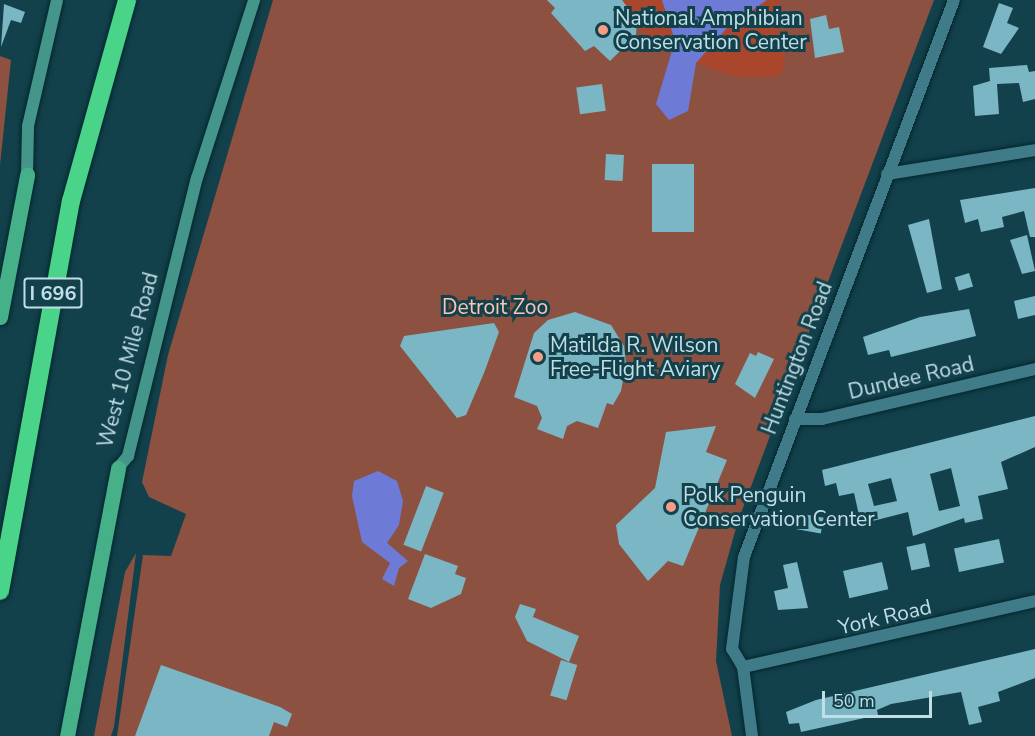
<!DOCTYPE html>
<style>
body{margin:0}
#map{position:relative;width:1035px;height:736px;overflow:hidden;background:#12414b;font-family:"Nunito Sans",sans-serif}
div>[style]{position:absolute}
.green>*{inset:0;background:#8d5141}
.forest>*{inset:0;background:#aa462b}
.water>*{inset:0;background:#6e7bd6}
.building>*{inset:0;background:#7bb6c5;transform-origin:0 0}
.roads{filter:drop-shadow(0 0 2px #05262d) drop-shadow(0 0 2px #05262d)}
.street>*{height:12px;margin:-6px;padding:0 6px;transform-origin:6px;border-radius:6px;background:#407b89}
.secondary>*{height:12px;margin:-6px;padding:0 6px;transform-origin:6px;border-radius:6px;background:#439689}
.primary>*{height:15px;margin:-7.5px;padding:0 7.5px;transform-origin:7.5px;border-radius:7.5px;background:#46b089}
.highway>*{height:18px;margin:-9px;padding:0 9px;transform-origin:9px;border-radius:9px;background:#4ad489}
.dots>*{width:16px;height:16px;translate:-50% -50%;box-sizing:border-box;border:3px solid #12414b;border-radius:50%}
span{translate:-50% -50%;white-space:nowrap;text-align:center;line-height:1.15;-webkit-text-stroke:6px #12414b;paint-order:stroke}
.shield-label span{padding:2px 4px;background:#12414b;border:2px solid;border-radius:4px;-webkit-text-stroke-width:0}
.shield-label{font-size:20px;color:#c1dee6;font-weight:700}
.poi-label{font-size:21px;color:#c1dee6}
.left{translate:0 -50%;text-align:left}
.park-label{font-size:21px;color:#fcc4b5}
.street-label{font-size:21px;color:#c1dee6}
.scale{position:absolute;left:822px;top:691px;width:110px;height:27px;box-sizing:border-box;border:3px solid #c1dee6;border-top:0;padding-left:8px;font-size:18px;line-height:21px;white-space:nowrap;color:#c1dee6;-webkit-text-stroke:4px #12414b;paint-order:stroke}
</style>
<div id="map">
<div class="green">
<i style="clip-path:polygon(273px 0,934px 0,738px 521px,720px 585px,716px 661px,732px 736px,117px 736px,143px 555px,171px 556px,186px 514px,149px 497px,142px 482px,168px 355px)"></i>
<i style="clip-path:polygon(0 56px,11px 60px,0 165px)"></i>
<i style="clip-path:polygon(136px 553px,114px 727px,111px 736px,94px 736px,125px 572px)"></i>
</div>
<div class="forest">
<i style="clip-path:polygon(622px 0,662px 0,675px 41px,654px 49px)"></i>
<i style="clip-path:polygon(767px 0,780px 0,775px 24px,786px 43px,783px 71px,776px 77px,737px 77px,696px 63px,727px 28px)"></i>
</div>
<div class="water">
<i style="clip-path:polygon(662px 0,767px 0,727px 28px,696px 63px,688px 111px,669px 120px,656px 104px,675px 41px)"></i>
<i style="clip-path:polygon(378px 471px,397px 481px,403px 501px,399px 525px,387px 543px,408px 561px,399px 568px,394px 586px,382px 579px,390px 563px,362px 542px,352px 496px,354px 481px)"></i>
</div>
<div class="building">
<i style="clip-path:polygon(547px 0,622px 0,637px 20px,636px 35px,644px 47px,623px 48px,610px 61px,594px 46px,585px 51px,551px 13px,555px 8px)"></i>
<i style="clip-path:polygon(999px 3px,1013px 8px,1007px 23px,1019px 28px,1001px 54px,983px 47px)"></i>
<i style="clip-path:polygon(4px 4px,25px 12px,21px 23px,11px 20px,1px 47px)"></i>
<i style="clip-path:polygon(826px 15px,829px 29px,839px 27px,844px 52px,815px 58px,810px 19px)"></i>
<i style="clip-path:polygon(1027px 65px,1029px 72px,1035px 71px,1035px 99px,1023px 102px,1019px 83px,997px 84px,999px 114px,975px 116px,973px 86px,990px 81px,989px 68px)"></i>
<i style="left:602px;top:84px;width:27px;height:26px;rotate:82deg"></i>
<i style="left:606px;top:154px;width:18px;height:26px;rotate:3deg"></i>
<i style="left:652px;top:164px;width:42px;height:68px"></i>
<i style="clip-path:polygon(1035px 188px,1035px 237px,1030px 237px,1024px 211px,1002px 217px,1004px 227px,981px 232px,978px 219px,965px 223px,960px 200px)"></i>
<i style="clip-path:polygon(929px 219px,942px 289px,927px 293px,908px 225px)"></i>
<i style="clip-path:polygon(1027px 235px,1035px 271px,1022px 274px,1010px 240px)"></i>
<i style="left:969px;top:273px;width:14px;height:15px;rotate:73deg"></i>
<i style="clip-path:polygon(1035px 296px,1035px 315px,1018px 319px,1014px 301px)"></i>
<i style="clip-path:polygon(969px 309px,976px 336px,891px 357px,889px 350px,868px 355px,863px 337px,920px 317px)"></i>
<i style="clip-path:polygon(575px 312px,611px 325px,624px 346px,626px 364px,621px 391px,613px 405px,607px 403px,598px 428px,577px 421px,567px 426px,563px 439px,537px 429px,542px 418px,537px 406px,514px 397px,534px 333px,548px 320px)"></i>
<i style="clip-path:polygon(494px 323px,499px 332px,484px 373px,466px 415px,457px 418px,400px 346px,404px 336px)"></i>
<i style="clip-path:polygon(758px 352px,774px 359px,755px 398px,735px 384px,750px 353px,756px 356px)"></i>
<i style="clip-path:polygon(evenodd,1035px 416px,1035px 447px,1001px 462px,1008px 489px,978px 496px,983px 519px,965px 523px,964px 518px,913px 536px,908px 512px,861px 524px,854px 493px,839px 496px,836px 483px,825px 486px,822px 470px,1035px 416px,951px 468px,960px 506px,939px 511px,930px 474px,951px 468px,1035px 416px,891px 478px,897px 501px,874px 506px,868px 484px,891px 478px)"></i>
<i style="clip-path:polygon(716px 426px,706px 452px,727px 460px,683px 566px,668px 561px,648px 581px,619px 544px,616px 525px,655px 488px,666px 432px)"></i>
<i style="left:426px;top:486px;width:19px;height:63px;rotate:21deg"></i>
<i style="left:797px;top:513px;width:27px;height:16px;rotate:10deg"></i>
<i style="left:999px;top:539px;width:24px;height:46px;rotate:78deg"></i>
<i style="left:925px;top:543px;width:24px;height:19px;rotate:78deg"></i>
<i style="clip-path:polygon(425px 554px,458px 566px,455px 574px,466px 578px,461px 594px,431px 608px,408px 599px)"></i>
<i style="clip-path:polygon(797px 562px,808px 608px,778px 610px,774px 591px,788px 588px,783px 565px)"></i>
<i style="left:882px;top:562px;width:28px;height:40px;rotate:77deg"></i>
<i style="clip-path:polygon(520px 604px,536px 609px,533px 617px,579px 636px,569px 662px,527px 641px,515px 617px)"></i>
<i style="clip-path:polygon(1035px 649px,1035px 678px,998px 692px,1000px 701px,978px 707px,982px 722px,969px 725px,961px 692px,891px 704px,877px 710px,878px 715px,801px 732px,799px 723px,789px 724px,786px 712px,816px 700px)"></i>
<i style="left:561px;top:660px;width:17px;height:37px;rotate:17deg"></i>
<i style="clip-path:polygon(161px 665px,280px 707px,292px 714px,287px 727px,274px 722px,269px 736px,135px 736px)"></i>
</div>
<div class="roads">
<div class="street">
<i style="left:887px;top:174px;width:150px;rotate:-9.2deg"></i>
<i style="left:795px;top:419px;width:27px"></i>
<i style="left:822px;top:419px;width:219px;rotate:-13.2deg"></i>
<i style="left:743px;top:667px;width:299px;rotate:-12.7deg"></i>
<i style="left:752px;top:736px;width:70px;rotate:-97.4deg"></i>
<i style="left:743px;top:667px;width:21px;rotate:-121deg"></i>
<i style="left:732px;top:649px;width:93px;rotate:-82.6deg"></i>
<i style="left:744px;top:557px;width:595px;rotate:-69.34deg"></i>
</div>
<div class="secondary">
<i style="left:27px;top:175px;width:49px;rotate:-88.8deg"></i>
<i style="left:28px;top:126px;width:129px;rotate:-77deg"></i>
<i style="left:118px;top:468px;width:16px;rotate:-50deg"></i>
<i style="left:128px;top:456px;width:286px;rotate:-76.1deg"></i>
<i style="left:197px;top:178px;width:187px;rotate:-72.2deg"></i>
</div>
<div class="primary">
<i style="left:0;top:317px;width:145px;rotate:-79.2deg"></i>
<i style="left:67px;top:736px;width:273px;rotate:-79.2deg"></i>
</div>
<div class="highway">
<i style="left:0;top:591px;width:396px;rotate:-79.7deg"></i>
<i style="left:71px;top:201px;width:209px;rotate:-74.4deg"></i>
</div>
</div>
<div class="dots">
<i style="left:603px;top:30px;background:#f49e87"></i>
<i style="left:538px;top:357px;background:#f49e87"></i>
<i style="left:671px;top:507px;background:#f49e87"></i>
</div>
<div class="shield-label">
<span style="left:53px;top:293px">I 696</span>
</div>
<div class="poi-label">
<span class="left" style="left:615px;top:30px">National Amphibian<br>Conservation Center</span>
<span class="left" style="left:550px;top:357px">Matilda R. Wilson<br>Free-Flight Aviary</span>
<span class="left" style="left:683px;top:507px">Polk Penguin<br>Conservation Center</span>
</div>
<div class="park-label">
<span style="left:495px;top:307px">Detroit Zoo</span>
</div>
<div class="street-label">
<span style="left:797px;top:358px;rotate:-69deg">Huntington Road</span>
<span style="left:128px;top:360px;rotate:-75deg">West 10 Mile Road</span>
<span style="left:911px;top:378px;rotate:-13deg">Dundee Road</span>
<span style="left:885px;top:617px;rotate:-13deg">York Road</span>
</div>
<div class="scale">50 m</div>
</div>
